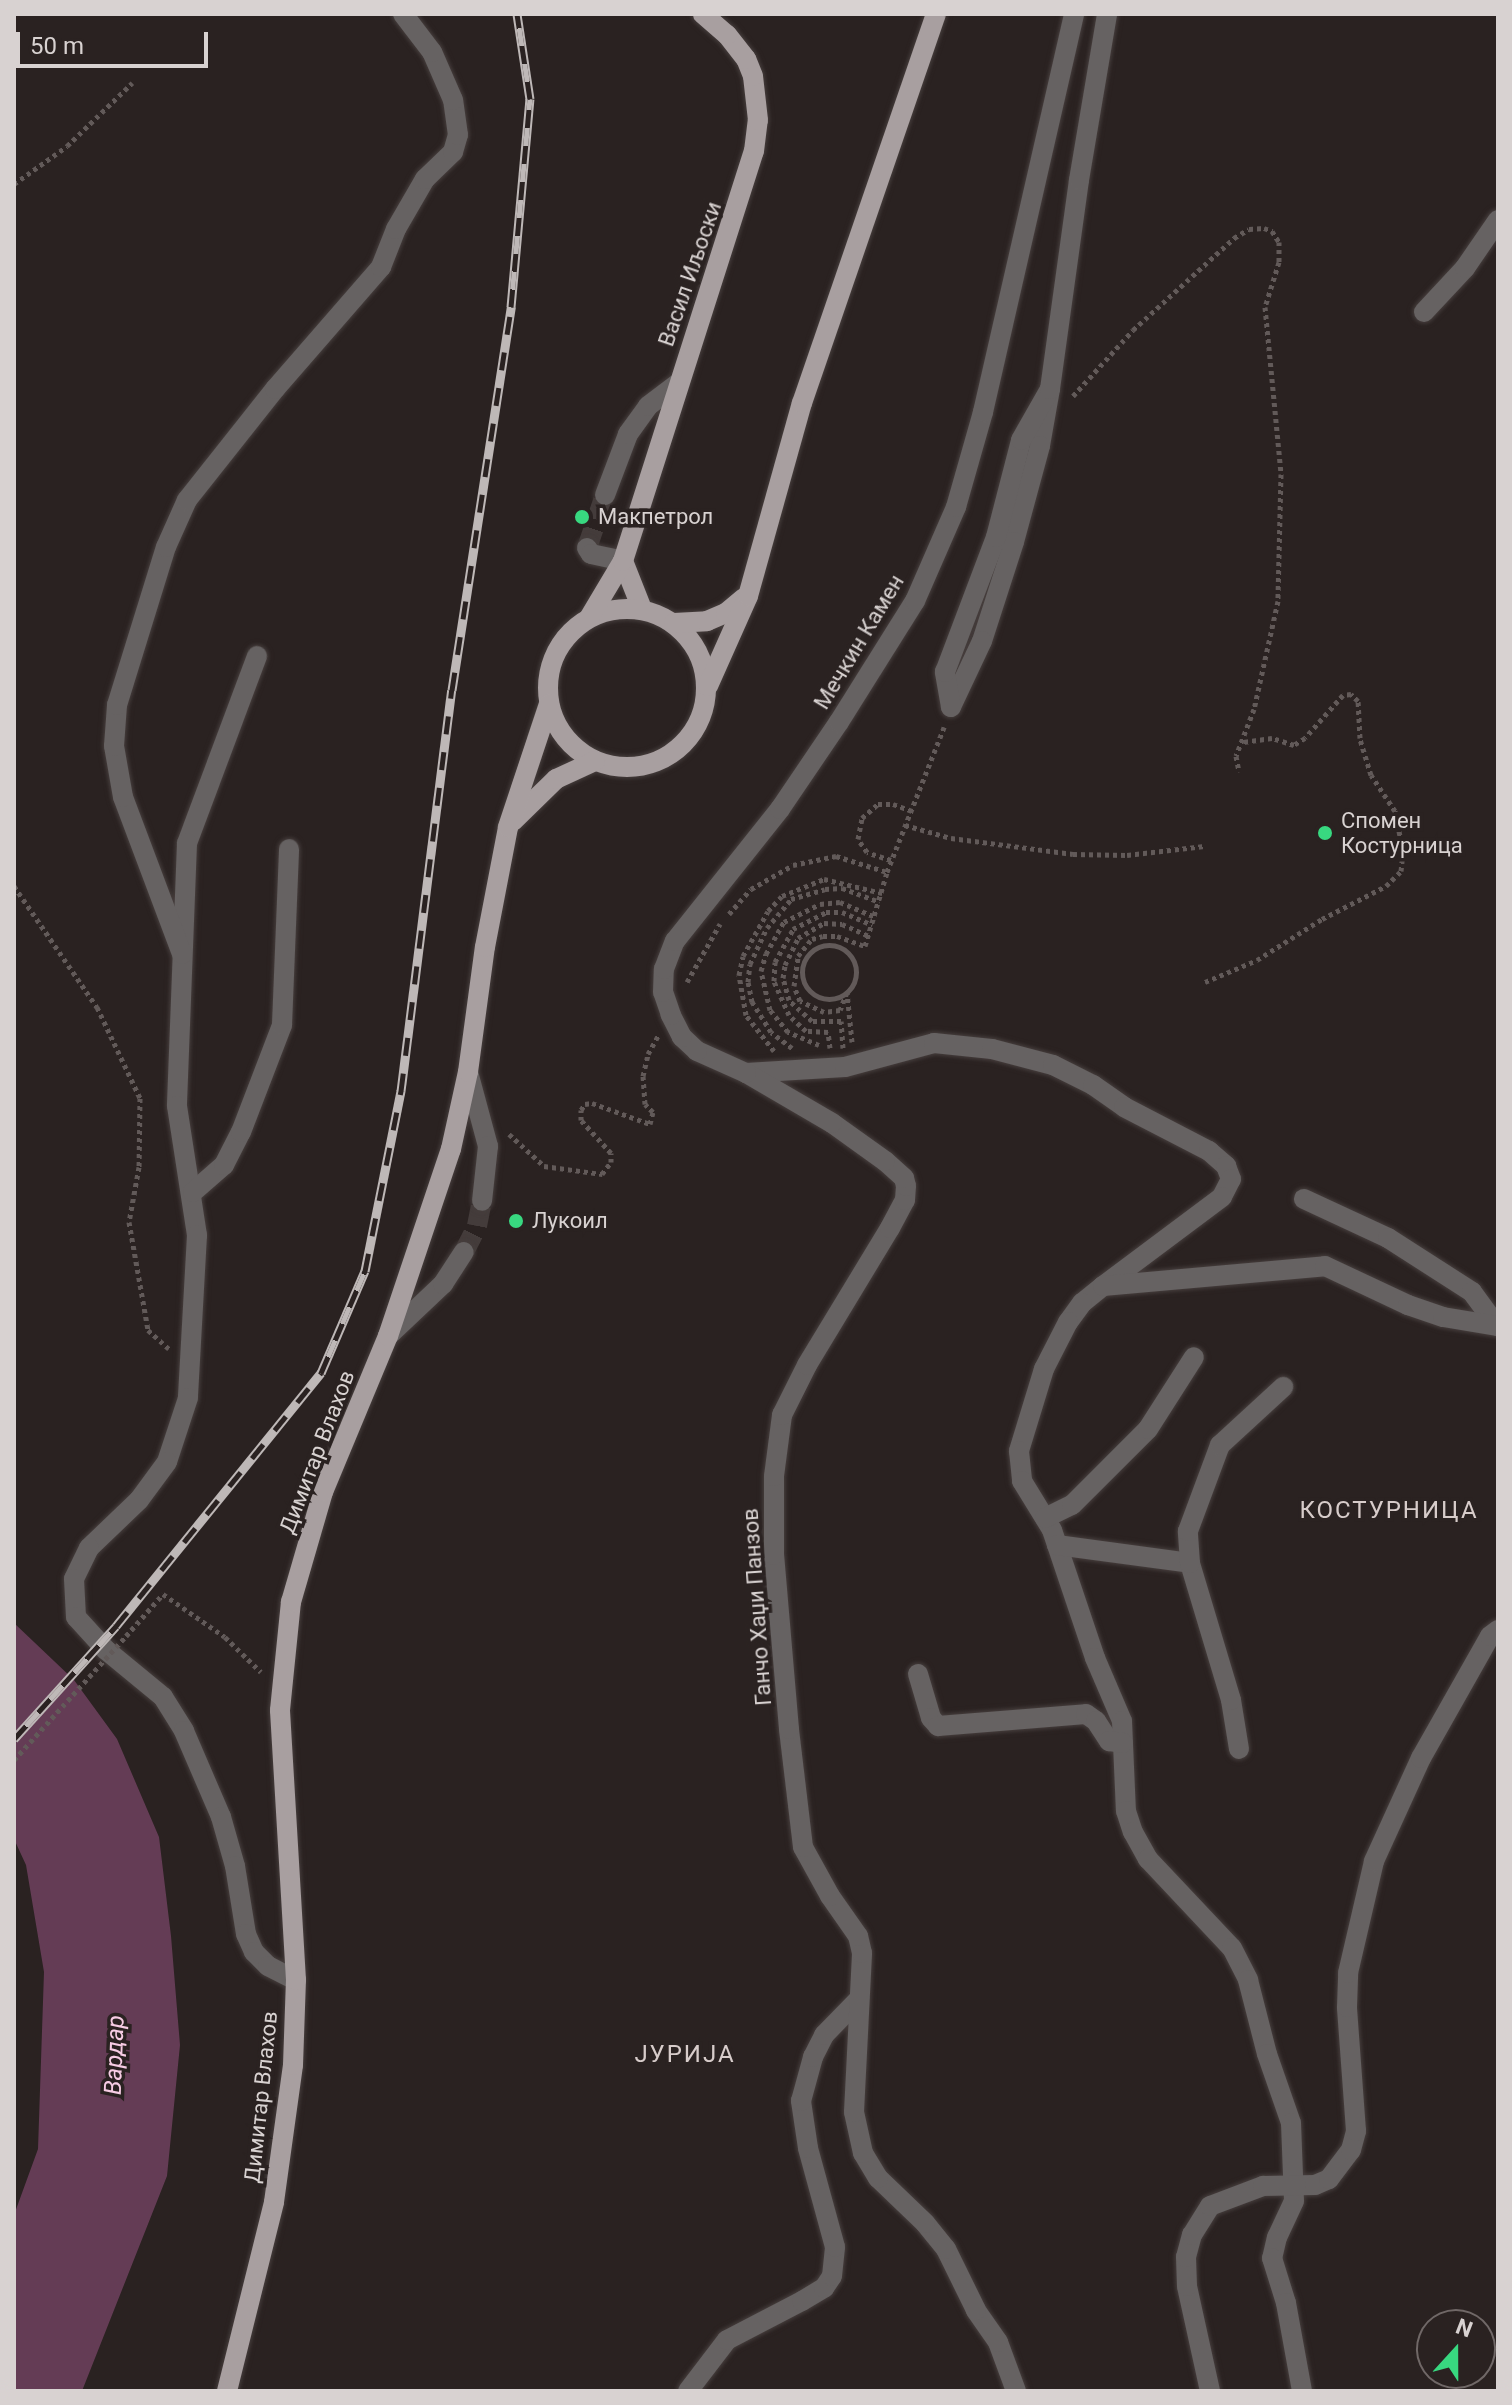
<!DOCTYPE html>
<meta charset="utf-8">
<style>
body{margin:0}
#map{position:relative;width:1512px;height:2405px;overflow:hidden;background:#2a2221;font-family:Roboto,sans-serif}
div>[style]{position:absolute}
.water>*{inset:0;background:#643c55}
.minor-tunnel>*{height:20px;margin-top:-10px;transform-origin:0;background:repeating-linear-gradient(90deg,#443c3b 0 20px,transparent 0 30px)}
.path>*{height:5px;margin-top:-2.5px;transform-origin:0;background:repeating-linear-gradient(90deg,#625a59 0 4px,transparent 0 8px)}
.path>.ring{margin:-2.5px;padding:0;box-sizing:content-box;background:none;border:5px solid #625a59;border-radius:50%}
.roads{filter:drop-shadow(0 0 2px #463e3d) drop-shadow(0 0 2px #463e3d)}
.minor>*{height:20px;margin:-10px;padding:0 10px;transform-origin:10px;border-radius:10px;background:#666262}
.major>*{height:20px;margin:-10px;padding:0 10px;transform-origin:10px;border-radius:10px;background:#a89fa0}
.major>.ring{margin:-10px;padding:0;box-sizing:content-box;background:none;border:20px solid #a89fa0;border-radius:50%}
.rail>*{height:9px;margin-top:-4.5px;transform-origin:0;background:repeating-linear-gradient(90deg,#2a2221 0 18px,#beb8b7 0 36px);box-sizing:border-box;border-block:2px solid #beb8b7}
.path-bridge>*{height:5px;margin-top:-2.5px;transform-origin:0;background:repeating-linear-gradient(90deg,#625a59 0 4px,transparent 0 8px)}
.dots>*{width:22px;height:22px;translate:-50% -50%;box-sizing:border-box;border:4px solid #2a2221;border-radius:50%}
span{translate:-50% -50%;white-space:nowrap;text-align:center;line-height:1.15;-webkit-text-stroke:7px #2a2221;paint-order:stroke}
.street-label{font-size:22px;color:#d8d2d1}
.poi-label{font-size:22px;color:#d8d2d1}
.left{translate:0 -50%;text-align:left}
.neighbourhood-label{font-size:24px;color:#d7ccca;letter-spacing:2px}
.water-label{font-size:24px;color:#f7cce4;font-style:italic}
.frame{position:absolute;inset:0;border:16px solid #d8d2d1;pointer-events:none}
.north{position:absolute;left:1416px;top:2309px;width:80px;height:80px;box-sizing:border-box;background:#2a2221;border:2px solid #706867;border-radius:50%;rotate:21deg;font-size:22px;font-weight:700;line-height:32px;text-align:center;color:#d8d2d1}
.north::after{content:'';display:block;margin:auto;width:28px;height:36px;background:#38d880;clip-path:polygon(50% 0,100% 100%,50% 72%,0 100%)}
.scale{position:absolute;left:16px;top:32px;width:192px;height:36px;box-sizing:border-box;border:4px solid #d8d2d1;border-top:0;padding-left:10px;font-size:24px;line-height:28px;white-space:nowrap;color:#d8d2d1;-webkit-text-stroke:6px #2a2221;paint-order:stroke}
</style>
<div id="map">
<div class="water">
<i style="clip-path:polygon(14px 1623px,74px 1680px,117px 1739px,159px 1837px,171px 1936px,180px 2045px,167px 2176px,82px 2391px,14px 2391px,14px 2215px,38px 2149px,44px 1972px,26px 1865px,14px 1839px)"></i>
</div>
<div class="minor-tunnel">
<i style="left:587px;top:548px;width:56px;rotate:-71.2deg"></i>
<i style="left:464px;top:1252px;width:29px;rotate:-63deg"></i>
<i style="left:477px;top:1226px;width:25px;rotate:-79deg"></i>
</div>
<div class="path">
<i style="left:14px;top:184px;width:65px;rotate:-35.6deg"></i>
<i style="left:67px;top:146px;width:91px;rotate:-44.1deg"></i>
<i style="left:1073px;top:396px;width:89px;rotate:-47.7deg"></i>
<i style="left:1133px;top:330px;width:137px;rotate:-42.3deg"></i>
<i style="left:1234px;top:238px;width:17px;rotate:-31deg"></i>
<i style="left:1249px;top:229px;width:15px;rotate:-4deg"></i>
<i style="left:1264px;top:228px;width:9px;rotate:21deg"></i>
<i style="left:1272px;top:231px;width:13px;rotate:58deg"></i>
<i style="left:1279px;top:242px;width:20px;rotate:90deg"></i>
<i style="left:1279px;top:262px;width:47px;rotate:107.3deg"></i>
<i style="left:1265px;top:307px;width:168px;rotate:84.5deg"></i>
<i style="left:1281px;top:474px;width:127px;rotate:91.4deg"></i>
<i style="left:1278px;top:601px;width:111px;rotate:102.5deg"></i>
<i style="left:1254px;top:709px;width:50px;rotate:111deg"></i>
<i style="left:1236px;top:756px;width:16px;rotate:79deg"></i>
<i style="left:905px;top:825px;width:48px;rotate:15.8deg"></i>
<i style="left:951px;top:838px;width:123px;rotate:7.5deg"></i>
<i style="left:1073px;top:854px;width:54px;rotate:1.1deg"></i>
<i style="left:1127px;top:855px;width:78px;rotate:-6.7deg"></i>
<i style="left:891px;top:860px;width:25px;rotate:-162deg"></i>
<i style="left:867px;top:852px;width:16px;rotate:-125deg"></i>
<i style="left:858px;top:839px;width:21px;rotate:-79deg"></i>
<i style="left:862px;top:818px;width:21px;rotate:-41deg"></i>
<i style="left:878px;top:804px;width:15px"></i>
<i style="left:893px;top:804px;width:20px;rotate:20deg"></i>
<i style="left:14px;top:886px;width:147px;rotate:55.6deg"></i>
<i style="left:97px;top:1007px;width:101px;rotate:64.7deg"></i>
<i style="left:140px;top:1098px;width:69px;rotate:90.8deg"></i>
<i style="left:139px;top:1167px;width:56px;rotate:100.3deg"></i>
<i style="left:129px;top:1222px;width:110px;rotate:80deg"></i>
<i style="left:148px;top:1330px;width:28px;rotate:42deg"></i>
<i style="left:729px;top:914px;width:33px;rotate:-49deg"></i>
<i style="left:751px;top:889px;width:48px;rotate:-29.7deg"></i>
<i style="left:793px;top:865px;width:44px;rotate:-11.8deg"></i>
<i style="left:836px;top:856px;width:53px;rotate:17.4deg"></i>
<i class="ring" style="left:802px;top:945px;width:49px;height:49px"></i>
<i style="left:687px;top:982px;width:67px;rotate:-60.4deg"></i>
<i style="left:1205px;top:982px;width:56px;rotate:-22.9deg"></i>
<i style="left:1257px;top:960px;width:77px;rotate:-32.2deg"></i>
<i style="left:1322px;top:919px;width:72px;rotate:-27.3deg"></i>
<i style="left:1386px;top:886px;width:21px;rotate:-45deg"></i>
<i style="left:1401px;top:871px;width:20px;rotate:-84deg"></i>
<i style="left:1403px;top:851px;width:41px;rotate:-101.3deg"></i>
<i style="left:1395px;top:811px;width:43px;rotate:-123.7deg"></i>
<i style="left:1371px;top:775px;width:39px;rotate:-107deg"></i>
<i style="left:1360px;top:738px;width:37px;rotate:-93deg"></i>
<i style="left:1358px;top:701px;width:10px;rotate:-135deg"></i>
<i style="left:1351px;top:694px;width:8px;rotate:173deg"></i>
<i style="left:1343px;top:695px;width:57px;rotate:131.5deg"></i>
<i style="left:1305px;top:738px;width:13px;rotate:148deg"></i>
<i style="left:1294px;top:745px;width:23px;rotate:-162deg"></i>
<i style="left:1272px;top:738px;width:29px;rotate:172deg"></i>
<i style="left:852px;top:1042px;width:50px;rotate:-95.7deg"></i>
<i style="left:847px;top:992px;width:19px;rotate:111deg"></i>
<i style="left:840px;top:1010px;width:16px;rotate:173deg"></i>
<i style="left:824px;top:1012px;width:26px;rotate:-155deg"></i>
<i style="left:800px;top:1001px;width:16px;rotate:-112deg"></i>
<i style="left:794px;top:986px;width:30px;rotate:-82deg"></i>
<i style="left:798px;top:956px;width:22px;rotate:-51deg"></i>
<i style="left:812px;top:939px;width:11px;rotate:-15deg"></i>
<i style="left:823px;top:936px;width:14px"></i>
<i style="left:837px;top:936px;width:30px;rotate:20deg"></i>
<i style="left:865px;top:946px;width:77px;rotate:-73.4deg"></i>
<i style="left:887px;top:872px;width:156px;rotate:-68.5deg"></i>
<i style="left:819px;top:1045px;width:34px;rotate:-157deg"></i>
<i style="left:788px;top:1032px;width:28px;rotate:-129deg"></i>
<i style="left:770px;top:1010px;width:40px;rotate:-103deg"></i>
<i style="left:761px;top:971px;width:18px;rotate:-74deg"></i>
<i style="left:766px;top:954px;width:37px;rotate:-61deg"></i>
<i style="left:784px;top:922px;width:40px;rotate:-26.6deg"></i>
<i style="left:820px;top:904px;width:20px;rotate:-6deg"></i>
<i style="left:840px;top:902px;width:38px;rotate:23deg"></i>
<i style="left:792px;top:1048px;width:26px;rotate:-143deg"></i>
<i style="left:771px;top:1032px;width:36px;rotate:-122deg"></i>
<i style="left:752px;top:1002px;width:20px;rotate:-101deg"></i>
<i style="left:748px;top:982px;width:18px;rotate:-84deg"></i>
<i style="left:750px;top:964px;width:40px;rotate:-65deg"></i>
<i style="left:767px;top:928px;width:38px;rotate:-50deg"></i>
<i style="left:791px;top:899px;width:35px;rotate:-16deg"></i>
<i style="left:825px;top:889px;width:17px;rotate:-3deg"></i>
<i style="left:842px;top:888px;width:40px;rotate:20.2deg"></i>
<i style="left:830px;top:1048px;width:16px;rotate:-97deg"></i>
<i style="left:828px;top:1032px;width:22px;rotate:-177deg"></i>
<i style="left:806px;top:1031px;width:23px;rotate:-137deg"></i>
<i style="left:789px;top:1015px;width:37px;rotate:-114deg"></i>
<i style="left:774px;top:981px;width:19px;rotate:-87deg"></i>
<i style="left:775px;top:962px;width:38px;rotate:-61deg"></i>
<i style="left:793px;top:929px;width:37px;rotate:-27deg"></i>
<i style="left:826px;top:912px;width:16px"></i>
<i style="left:842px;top:912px;width:33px;rotate:23deg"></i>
<i style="left:843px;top:1048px;width:27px;rotate:-94deg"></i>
<i style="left:841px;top:1021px;width:29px;rotate:180deg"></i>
<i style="left:812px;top:1021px;width:31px;rotate:-138deg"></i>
<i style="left:789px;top:1000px;width:23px;rotate:-105deg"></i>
<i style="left:783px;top:978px;width:13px;rotate:-81deg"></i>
<i style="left:785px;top:965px;width:30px;rotate:-64deg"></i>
<i style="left:798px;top:938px;width:30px;rotate:-30deg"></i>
<i style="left:824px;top:923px;width:18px;rotate:3deg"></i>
<i style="left:842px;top:924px;width:30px;rotate:24deg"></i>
<i style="left:774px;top:1051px;width:46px;rotate:-127.9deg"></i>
<i style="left:746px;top:1015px;width:41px;rotate:-99.9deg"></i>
<i style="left:739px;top:975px;width:19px;rotate:-78deg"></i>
<i style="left:743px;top:956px;width:51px;rotate:-60.9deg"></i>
<i style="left:768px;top:911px;width:21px;rotate:-47deg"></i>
<i style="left:782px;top:896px;width:45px;rotate:-22deg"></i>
<i style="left:824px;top:879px;width:60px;rotate:13.6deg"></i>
<i style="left:509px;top:1134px;width:47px;rotate:42.4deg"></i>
<i style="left:544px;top:1166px;width:59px;rotate:7.9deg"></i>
<i style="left:602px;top:1174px;width:15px;rotate:-53deg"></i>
<i style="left:611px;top:1162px;width:9px;rotate:-90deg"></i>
<i style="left:611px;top:1153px;width:45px;rotate:-132.3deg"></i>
<i style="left:581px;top:1120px;width:10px;rotate:-90deg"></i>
<i style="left:581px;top:1110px;width:7px;rotate:-56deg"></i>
<i style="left:585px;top:1104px;width:7px;rotate:-8deg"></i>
<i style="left:592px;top:1103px;width:62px;rotate:19.9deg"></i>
<i style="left:650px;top:1124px;width:12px;rotate:-76deg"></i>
<i style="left:653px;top:1112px;width:11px;rotate:-135deg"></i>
<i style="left:645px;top:1104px;width:28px;rotate:-94deg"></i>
<i style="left:643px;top:1076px;width:23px;rotate:-77deg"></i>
<i style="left:648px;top:1054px;width:21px;rotate:-61deg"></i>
<i style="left:126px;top:1636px;width:56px;rotate:-48.6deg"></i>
<i style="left:163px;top:1594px;width:75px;rotate:34.7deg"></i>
<i style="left:225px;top:1637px;width:50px;rotate:44.2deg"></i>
</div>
<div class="roads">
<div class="minor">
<i style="left:1424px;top:312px;width:60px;rotate:-47deg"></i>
<i style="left:1465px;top:268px;width:58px;rotate:-55.5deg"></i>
<i style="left:1050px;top:389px;width:58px;rotate:100deg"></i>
<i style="left:1040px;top:446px;width:99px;rotate:105.2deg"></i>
<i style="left:1014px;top:542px;width:104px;rotate:107.9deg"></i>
<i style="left:982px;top:641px;width:73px;rotate:115.2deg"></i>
<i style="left:951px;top:707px;width:36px;rotate:-100deg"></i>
<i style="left:945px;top:672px;width:144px;rotate:-69.3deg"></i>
<i style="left:996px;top:537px;width:100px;rotate:-75.5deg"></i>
<i style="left:1021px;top:440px;width:59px;rotate:-60.4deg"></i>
<i style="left:1050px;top:389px;width:211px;rotate:-82.1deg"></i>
<i style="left:1079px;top:180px;width:168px;rotate:-80.4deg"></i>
<i style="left:605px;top:495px;width:65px;rotate:-69.3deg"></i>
<i style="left:628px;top:434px;width:34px;rotate:-54deg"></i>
<i style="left:648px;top:406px;width:36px;rotate:-37deg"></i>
<i style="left:587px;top:548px;width:7px;rotate:56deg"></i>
<i style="left:591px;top:554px;width:33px;rotate:12deg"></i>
<i style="left:257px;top:656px;width:200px;rotate:110.5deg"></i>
<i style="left:187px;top:843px;width:263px;rotate:92.2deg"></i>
<i style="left:177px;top:1106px;width:131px;rotate:81.2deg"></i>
<i style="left:197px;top:1235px;width:163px;rotate:93.2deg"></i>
<i style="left:188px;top:1398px;width:67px;rotate:108.2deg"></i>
<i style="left:167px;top:1462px;width:47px;rotate:126.4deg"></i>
<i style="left:139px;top:1500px;width:69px;rotate:136.2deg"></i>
<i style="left:89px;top:1548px;width:34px;rotate:116deg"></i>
<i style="left:74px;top:1579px;width:38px;rotate:87deg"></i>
<i style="left:76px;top:1617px;width:45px;rotate:47.7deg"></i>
<i style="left:106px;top:1650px;width:74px;rotate:39.5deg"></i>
<i style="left:163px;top:1697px;width:40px;rotate:58deg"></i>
<i style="left:184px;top:1731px;width:94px;rotate:66.7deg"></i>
<i style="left:221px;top:1817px;width:51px;rotate:74.1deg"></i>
<i style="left:235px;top:1866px;width:69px;rotate:80.8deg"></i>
<i style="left:246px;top:1934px;width:20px;rotate:66deg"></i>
<i style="left:254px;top:1952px;width:20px;rotate:45deg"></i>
<i style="left:268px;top:1966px;width:31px;rotate:27deg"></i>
<i style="left:182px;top:954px;width:168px;rotate:-110.6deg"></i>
<i style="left:123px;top:797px;width:52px;rotate:-100deg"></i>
<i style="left:114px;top:746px;width:41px;rotate:-85.8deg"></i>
<i style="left:117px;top:705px;width:165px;rotate:-72.8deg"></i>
<i style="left:166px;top:547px;width:51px;rotate:-65.9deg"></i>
<i style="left:187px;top:500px;width:142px;rotate:-51.6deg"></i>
<i style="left:275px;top:389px;width:162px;rotate:-49deg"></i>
<i style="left:381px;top:267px;width:41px;rotate:-68.5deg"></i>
<i style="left:396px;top:229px;width:58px;rotate:-59.9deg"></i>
<i style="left:425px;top:179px;width:39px;rotate:-44deg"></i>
<i style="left:453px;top:152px;width:18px;rotate:-74deg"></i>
<i style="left:458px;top:135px;width:35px;rotate:-98deg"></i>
<i style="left:453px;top:100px;width:52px;rotate:-113.6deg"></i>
<i style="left:432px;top:52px;width:48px;rotate:-127.3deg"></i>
<i style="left:468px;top:1072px;width:77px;rotate:74.9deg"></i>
<i style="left:488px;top:1146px;width:55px;rotate:96.2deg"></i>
<i style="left:746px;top:1073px;width:99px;rotate:-3.5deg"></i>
<i style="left:845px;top:1067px;width:92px;rotate:-15.1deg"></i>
<i style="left:934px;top:1043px;width:58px;rotate:5.9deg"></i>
<i style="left:992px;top:1049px;width:63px;rotate:14.7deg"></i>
<i style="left:1053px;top:1065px;width:45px;rotate:26.6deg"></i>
<i style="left:1093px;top:1085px;width:38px;rotate:35deg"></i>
<i style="left:1124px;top:1107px;width:96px;rotate:27.4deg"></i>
<i style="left:1209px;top:1151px;width:23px;rotate:41deg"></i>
<i style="left:1226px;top:1166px;width:14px;rotate:69deg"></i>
<i style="left:1231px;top:1179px;width:20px;rotate:117deg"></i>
<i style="left:1222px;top:1197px;width:149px;rotate:143.2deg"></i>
<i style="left:1103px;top:1286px;width:27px;rotate:141deg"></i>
<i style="left:1082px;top:1303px;width:24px;rotate:126deg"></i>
<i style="left:1068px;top:1322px;width:53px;rotate:117.1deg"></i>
<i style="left:1044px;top:1369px;width:86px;rotate:107deg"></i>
<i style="left:1019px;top:1451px;width:30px;rotate:84deg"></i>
<i style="left:1022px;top:1481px;width:57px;rotate:58.5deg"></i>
<i style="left:1052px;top:1530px;width:135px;rotate:71.4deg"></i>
<i style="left:1095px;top:1658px;width:69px;rotate:66.8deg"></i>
<i style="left:1122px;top:1721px;width:90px;rotate:87.5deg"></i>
<i style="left:1126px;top:1811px;width:22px;rotate:72deg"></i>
<i style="left:1133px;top:1832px;width:31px;rotate:61deg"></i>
<i style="left:1148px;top:1859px;width:122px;rotate:46.7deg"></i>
<i style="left:1232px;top:1948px;width:36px;rotate:63deg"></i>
<i style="left:1248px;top:1980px;width:76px;rotate:75.6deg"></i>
<i style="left:1267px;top:2054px;width:73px;rotate:70.8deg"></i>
<i style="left:1291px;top:2123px;width:78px;rotate:87.8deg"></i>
<i style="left:1294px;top:2201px;width:40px;rotate:115deg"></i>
<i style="left:1277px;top:2237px;width:22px;rotate:103deg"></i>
<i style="left:1272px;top:2258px;width:47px;rotate:72.7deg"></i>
<i style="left:1286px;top:2303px;width:89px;rotate:79.7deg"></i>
<i style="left:193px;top:1192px;width:41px;rotate:-41.1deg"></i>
<i style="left:224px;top:1165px;width:37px;rotate:-63deg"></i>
<i style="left:241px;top:1132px;width:115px;rotate:-69deg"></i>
<i style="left:282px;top:1025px;width:176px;rotate:-87.7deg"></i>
<i style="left:1304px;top:1199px;width:93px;rotate:24.9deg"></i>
<i style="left:1388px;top:1238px;width:100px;rotate:32.7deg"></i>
<i style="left:1472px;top:1292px;width:42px;rotate:53.7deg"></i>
<i style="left:1103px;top:1286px;width:223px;rotate:-5.1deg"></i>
<i style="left:1325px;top:1266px;width:92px;rotate:25.2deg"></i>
<i style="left:1408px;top:1305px;width:37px;rotate:19deg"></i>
<i style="left:1443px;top:1317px;width:56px;rotate:9.3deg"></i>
<i style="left:388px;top:1336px;width:76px;rotate:-43.4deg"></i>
<i style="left:443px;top:1284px;width:38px;rotate:-57deg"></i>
<i style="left:1045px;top:1518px;width:30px;rotate:-26deg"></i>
<i style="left:1072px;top:1505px;width:107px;rotate:-45deg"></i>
<i style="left:1148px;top:1429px;width:85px;rotate:-57.4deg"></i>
<i style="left:1057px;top:1545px;width:134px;rotate:7.7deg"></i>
<i style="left:918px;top:1674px;width:46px;rotate:73.5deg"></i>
<i style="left:931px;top:1718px;width:11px;rotate:49deg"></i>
<i style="left:938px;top:1726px;width:148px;rotate:-4.6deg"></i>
<i style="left:1086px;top:1714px;width:12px;rotate:35deg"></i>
<i style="left:1096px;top:1721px;width:24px;rotate:57deg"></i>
<i style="left:1109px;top:1741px;width:14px;rotate:8deg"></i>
<i style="left:1239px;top:1749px;width:50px;rotate:-99.3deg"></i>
<i style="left:1231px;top:1700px;width:143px;rotate:-106.7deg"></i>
<i style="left:1190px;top:1563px;width:32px;rotate:-94deg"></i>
<i style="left:1188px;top:1531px;width:92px;rotate:-69.6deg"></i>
<i style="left:1220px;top:1445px;width:86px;rotate:-42.6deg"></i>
<i style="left:688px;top:2391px;width:64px;rotate:-52.6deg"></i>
<i style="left:727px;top:2340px;width:85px;rotate:-27.5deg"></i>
<i style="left:802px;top:2301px;width:26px;rotate:-31deg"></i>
<i style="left:824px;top:2288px;width:14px;rotate:-56deg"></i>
<i style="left:832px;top:2276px;width:29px;rotate:-84deg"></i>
<i style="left:835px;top:2247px;width:103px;rotate:-105.3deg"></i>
<i style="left:808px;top:2148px;width:48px;rotate:-98.5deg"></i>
<i style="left:801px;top:2101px;width:46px;rotate:-74.7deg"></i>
<i style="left:813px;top:2057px;width:25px;rotate:-63deg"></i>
<i style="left:824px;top:2035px;width:50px;rotate:-45.8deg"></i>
<i style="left:1016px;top:2391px;width:52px;rotate:-110.2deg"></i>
<i style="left:998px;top:2342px;width:39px;rotate:-125deg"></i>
<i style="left:976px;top:2310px;width:68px;rotate:-116.2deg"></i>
<i style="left:946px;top:2249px;width:33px;rotate:-129deg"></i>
<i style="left:925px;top:2223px;width:65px;rotate:-136.2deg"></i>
<i style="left:878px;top:2178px;width:29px;rotate:-121deg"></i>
<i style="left:863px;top:2153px;width:42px;rotate:-102.4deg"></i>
<i style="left:854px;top:2112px;width:159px;rotate:-87.1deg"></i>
<i style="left:862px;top:1953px;width:17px;rotate:-103deg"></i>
<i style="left:858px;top:1936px;width:49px;rotate:-125deg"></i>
<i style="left:830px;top:1896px;width:56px;rotate:-118.9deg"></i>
<i style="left:803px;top:1847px;width:119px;rotate:-96.8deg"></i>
<i style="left:789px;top:1729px;width:175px;rotate:-94.9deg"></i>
<i style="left:774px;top:1555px;width:79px;rotate:-90deg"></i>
<i style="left:774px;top:1476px;width:62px;rotate:-82.5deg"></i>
<i style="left:782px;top:1415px;width:56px;rotate:-63.4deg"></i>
<i style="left:807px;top:1365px;width:160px;rotate:-58.8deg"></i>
<i style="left:890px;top:1228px;width:32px;rotate:-62deg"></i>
<i style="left:905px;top:1200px;width:14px;rotate:-86deg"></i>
<i style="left:906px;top:1186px;width:8px;rotate:-104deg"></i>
<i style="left:904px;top:1178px;width:25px;rotate:-138deg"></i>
<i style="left:885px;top:1161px;width:65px;rotate:-144.4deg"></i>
<i style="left:832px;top:1123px;width:99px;rotate:-149.8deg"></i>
<i style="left:746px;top:1073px;width:54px;rotate:-155.8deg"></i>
<i style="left:697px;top:1051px;width:21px;rotate:-137deg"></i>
<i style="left:682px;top:1037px;width:25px;rotate:-117deg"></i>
<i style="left:671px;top:1015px;width:24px;rotate:-109deg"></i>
<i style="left:663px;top:992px;width:23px;rotate:-88deg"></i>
<i style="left:664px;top:969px;width:30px;rotate:-69deg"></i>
<i style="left:675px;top:941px;width:169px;rotate:-51.5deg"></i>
<i style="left:780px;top:809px;width:105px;rotate:-55.9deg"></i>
<i style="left:839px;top:722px;width:143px;rotate:-57.9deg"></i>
<i style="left:915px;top:601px;width:103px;rotate:-66.4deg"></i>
<i style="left:956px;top:507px;width:99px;rotate:-74.1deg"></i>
<i style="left:983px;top:412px;width:408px;rotate:-77.1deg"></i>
<i style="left:1210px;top:2391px;width:107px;rotate:-102.4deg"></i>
<i style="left:1187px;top:2286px;width:29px;rotate:-92deg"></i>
<i style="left:1186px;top:2257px;width:23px;rotate:-75deg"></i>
<i style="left:1192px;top:2235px;width:34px;rotate:-58deg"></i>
<i style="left:1210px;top:2206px;width:57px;rotate:-20.7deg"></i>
<i style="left:1263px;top:2186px;width:52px;rotate:-1.1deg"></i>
<i style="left:1315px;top:2185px;width:15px;rotate:-23deg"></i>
<i style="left:1329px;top:2179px;width:36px;rotate:-53deg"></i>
<i style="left:1351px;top:2150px;width:20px;rotate:-75deg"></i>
<i style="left:1356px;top:2131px;width:124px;rotate:-94.2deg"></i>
<i style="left:1347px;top:2007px;width:34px;rotate:-88deg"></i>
<i style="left:1348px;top:1973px;width:115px;rotate:-76.9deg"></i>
<i style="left:1374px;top:1861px;width:113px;rotate:-65.5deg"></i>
<i style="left:1421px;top:1758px;width:140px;rotate:-60.5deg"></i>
<i style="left:1490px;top:1636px;width:10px;rotate:-37deg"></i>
</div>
<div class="major">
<i style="left:623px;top:561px;width:52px;rotate:68.4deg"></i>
<i class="ring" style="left:548px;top:609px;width:138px;height:138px"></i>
<i style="left:589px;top:618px;width:66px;rotate:-59.2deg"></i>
<i style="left:623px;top:561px;width:430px;rotate:-72.3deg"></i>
<i style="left:754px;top:151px;width:31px;rotate:-83deg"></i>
<i style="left:758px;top:120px;width:44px;rotate:-96.5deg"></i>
<i style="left:753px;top:76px;width:18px;rotate:-112deg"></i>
<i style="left:746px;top:59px;width:31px;rotate:-128deg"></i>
<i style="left:727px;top:35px;width:32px;rotate:-139deg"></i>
<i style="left:674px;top:623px;width:33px;rotate:-3deg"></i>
<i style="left:707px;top:621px;width:21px;rotate:-23deg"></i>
<i style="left:726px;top:613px;width:23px;rotate:-40deg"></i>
<i style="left:708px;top:686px;width:98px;rotate:-66deg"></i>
<i style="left:748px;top:596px;width:200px;rotate:-74.4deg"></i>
<i style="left:802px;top:403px;width:411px;rotate:-71deg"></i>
<i style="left:513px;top:821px;width:60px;rotate:-44.3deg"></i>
<i style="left:556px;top:779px;width:43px;rotate:-24.8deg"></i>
<i style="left:227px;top:2391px;width:195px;rotate:-76deg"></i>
<i style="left:274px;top:2202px;width:138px;rotate:-82.1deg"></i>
<i style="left:293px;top:2065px;width:85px;rotate:-88deg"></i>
<i style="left:296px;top:1980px;width:270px;rotate:-93.4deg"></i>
<i style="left:280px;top:1710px;width:109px;rotate:-84.2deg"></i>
<i style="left:291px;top:1602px;width:115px;rotate:-73.8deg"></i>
<i style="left:323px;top:1492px;width:169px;rotate:-67.4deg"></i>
<i style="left:388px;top:1336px;width:197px;rotate:-71.4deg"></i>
<i style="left:451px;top:1149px;width:79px;rotate:-77.6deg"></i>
<i style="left:468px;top:1072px;width:126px;rotate:-82.3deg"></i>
<i style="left:485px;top:947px;width:122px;rotate:-79.1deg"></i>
<i style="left:508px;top:827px;width:130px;rotate:-71.6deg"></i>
</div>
</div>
<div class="rail">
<i style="left:14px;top:1739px;width:152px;rotate:-47.9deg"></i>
<i style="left:116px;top:1626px;width:326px;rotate:-51deg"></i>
<i style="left:321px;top:1373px;width:111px;rotate:-66.7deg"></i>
<i style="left:365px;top:1271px;width:184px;rotate:-78.7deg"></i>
<i style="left:401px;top:1091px;width:404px;rotate:-82.8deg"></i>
<i style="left:452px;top:690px;width:388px;rotate:-81.2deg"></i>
<i style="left:511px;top:307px;width:209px;rotate:-84.8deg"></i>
<i style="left:530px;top:99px;width:86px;rotate:-98.7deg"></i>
</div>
<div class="path-bridge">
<i style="left:14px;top:1760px;width:167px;rotate:-47.9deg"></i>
</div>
<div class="dots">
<i style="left:582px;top:517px;background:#38d880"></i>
<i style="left:1325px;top:833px;background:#38d880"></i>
<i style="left:516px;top:1221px;background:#38d880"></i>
</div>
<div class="street-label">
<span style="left:690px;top:274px;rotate:-71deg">Васил Иљоски</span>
<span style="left:859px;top:642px;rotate:-59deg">Мечкин Камен</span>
<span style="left:317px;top:1452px;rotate:-69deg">Димитар Влахов</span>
<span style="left:757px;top:1607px;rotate:-94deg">Ганчо Хаџи Панзов</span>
<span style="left:261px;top:2097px;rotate:-84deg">Димитар Влахов</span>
</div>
<div class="poi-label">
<span class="left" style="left:598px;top:517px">Макпетрол</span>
<span class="left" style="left:1341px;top:833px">Спомен<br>Костурница</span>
<span class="left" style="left:532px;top:1221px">Лукоил</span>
</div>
<div class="neighbourhood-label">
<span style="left:1389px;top:1511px">КОСТУРНИЦА</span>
<span style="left:685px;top:2055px">ЈУРИЈА</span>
</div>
<div class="water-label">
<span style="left:115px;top:2055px;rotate:-88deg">Вардар</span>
</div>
<div class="frame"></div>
<div class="north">N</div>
<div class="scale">50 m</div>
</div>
